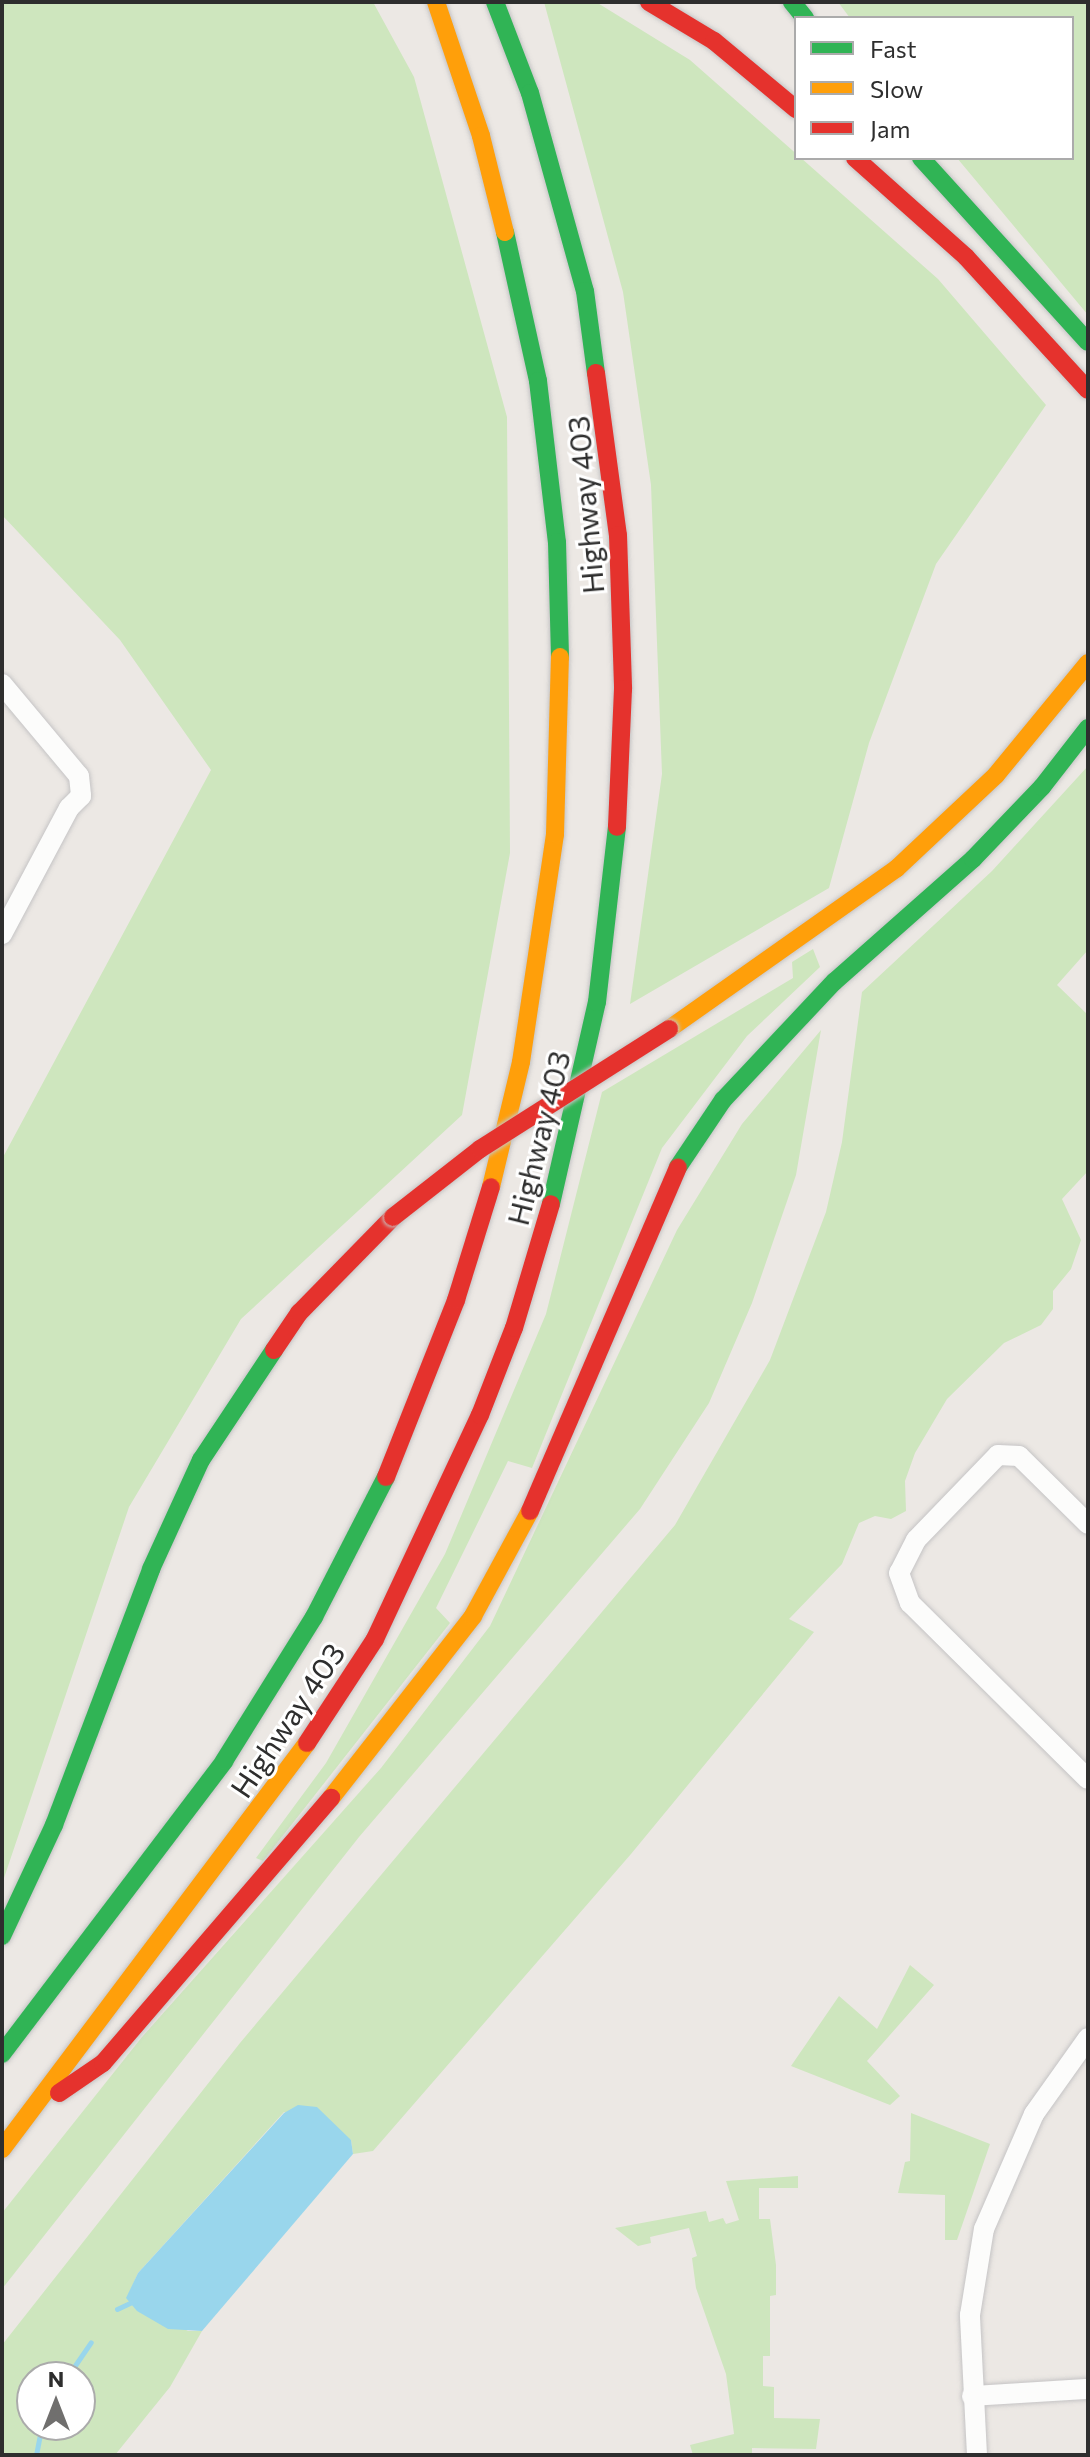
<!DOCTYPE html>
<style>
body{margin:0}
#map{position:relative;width:1090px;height:2457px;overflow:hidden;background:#ece8e4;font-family:Commissioner,sans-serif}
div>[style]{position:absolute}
.green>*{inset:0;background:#cee6be}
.water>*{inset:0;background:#99d6ec}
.stream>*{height:5px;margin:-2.5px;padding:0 2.5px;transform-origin:2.5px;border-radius:2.5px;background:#99d6ec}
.roads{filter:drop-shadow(0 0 2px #c5c4c5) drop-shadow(0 0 2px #c5c4c5)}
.street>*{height:20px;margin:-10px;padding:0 10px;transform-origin:10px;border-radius:10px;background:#fcfcfb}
.fast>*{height:18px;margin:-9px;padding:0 9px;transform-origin:9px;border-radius:9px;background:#30b455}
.slow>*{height:18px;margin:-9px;padding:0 9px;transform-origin:9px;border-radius:9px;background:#ff9f0a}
.jam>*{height:18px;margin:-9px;padding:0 9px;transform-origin:9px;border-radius:9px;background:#e5322d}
.bridges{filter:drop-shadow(0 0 2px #c6c5c4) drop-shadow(0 0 2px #c6c5c4)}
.jam-bridge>*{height:18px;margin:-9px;padding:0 9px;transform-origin:9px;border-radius:9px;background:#e5322d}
span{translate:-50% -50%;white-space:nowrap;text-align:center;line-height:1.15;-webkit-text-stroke:6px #fff;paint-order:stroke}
.street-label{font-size:30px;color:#2e2e2e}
.frame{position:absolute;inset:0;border:4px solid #2e2e2e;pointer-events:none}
.legend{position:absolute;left:794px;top:16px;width:280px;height:144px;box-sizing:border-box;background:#fff;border:2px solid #ababab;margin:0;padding:10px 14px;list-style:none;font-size:24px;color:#2e2e2e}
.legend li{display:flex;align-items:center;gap:16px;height:40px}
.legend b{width:40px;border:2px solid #ababab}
.north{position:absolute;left:16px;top:2361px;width:80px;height:80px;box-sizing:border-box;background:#fff;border:2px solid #ababab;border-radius:50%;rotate:0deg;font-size:22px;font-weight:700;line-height:32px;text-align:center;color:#2e2e2e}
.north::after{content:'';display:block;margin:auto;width:28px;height:36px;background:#706f6e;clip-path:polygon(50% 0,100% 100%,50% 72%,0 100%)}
</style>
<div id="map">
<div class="green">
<i style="clip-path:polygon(2px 2px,373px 2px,414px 77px,507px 417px,510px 853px,462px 1115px,241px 1319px,129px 1507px,2px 1884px,2px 1159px,211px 770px,120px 640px,2px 515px)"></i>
<i style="clip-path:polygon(544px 2px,596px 2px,690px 60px,938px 279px,1046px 405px,936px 564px,869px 743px,829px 888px,630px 1004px,662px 774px,651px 485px,623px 292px)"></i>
<i style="clip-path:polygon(838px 2px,1088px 2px,1088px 315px,957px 158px,1072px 158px,1072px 18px,850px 18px)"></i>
<i style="clip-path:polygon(evenodd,1088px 766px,1088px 950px,1057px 985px,1088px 1015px,1088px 1171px,1062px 1199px,1081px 1240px,1071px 1269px,1053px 1291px,1053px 1309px,1041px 1325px,1004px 1343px,947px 1399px,915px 1453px,905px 1481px,906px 1511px,891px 1519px,875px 1516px,859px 1523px,842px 1564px,789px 1619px,814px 1632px,631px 1854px,373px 2151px,353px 2154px,351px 2140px,284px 2112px,138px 2273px,127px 2298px,188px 2331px,202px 2331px,170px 2387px,115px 2455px,2px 2455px,2px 2345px,240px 2043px,675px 1525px,770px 1360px,826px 1212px,842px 1142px,862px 992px,992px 871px,1088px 766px,32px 2377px,80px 2377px,80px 2425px,32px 2425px,32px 2377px)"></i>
<i style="clip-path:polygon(813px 949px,820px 967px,747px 1036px,662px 1148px,532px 1468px,508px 1461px,436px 1608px,450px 1623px,263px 1861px,256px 1858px,326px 1763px,445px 1554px,546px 1314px,602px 1092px,793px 978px,792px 962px)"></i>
<i style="clip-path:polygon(821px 1030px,796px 1175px,752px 1303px,709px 1403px,640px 1509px,359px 1837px,2px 2289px,2px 2213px,142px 2037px,381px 1768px,490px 1626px,677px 1230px,742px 1124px)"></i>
<i style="clip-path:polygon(910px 1965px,934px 1985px,867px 2061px,900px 2096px,890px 2105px,791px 2066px,839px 1996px,877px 2029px)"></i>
<i style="clip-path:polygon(911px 2113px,990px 2144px,957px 2240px,945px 2240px,945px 2195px,898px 2193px,905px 2162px,910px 2161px)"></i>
<i style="clip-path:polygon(798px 2176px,798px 2188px,759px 2188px,759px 2219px,770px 2219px,776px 2265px,776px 2295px,770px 2296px,770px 2356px,763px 2356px,763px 2386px,774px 2387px,774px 2418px,820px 2419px,816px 2449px,752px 2448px,752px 2453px,693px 2455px,690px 2445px,734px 2434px,726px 2374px,696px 2288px,692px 2258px,697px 2256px,689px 2228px,650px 2237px,651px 2243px,638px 2246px,615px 2228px,706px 2211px,709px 2222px,723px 2218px,726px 2224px,739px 2220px,726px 2181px)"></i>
</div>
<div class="water">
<i style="clip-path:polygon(298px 2105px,317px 2107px,351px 2140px,353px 2154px,202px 2331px,168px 2329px,137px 2311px,126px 2298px,138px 2273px,284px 2113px)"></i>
</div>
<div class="stream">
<i style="left:117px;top:2309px;width:17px;rotate:-25deg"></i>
<i style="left:67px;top:2377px;width:42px;rotate:-55.6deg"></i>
<i style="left:36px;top:2455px;width:31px;rotate:-79deg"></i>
</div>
<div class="roads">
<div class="street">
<i style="left:2px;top:684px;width:120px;rotate:50.1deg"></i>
<i style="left:79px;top:776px;width:20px;rotate:84deg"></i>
<i style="left:81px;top:796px;width:17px;rotate:135deg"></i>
<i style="left:69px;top:808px;width:143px;rotate:118deg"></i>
<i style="left:1088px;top:1524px;width:97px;rotate:-135.4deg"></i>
<i style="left:1019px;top:1456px;width:21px;rotate:-177deg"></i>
<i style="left:998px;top:1455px;width:118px;rotate:134deg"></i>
<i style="left:916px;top:1540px;width:37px;rotate:117deg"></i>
<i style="left:899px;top:1573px;width:32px;rotate:70deg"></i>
<i style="left:910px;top:1603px;width:250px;rotate:44.7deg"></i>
<i style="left:972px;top:2396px;width:116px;rotate:-3.5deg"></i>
<i style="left:977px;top:2455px;width:140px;rotate:-92.9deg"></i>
<i style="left:970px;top:2315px;width:87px;rotate:-80.8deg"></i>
<i style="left:984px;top:2229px;width:125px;rotate:-66.5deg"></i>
<i style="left:1034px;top:2114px;width:93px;rotate:-54.6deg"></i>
</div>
<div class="fast">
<i style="left:495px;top:2px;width:97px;rotate:69deg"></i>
<i style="left:530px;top:93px;width:205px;rotate:74.5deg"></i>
<i style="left:585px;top:291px;width:83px;rotate:82.4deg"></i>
<i style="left:792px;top:2px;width:21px;rotate:51deg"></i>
<i style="left:921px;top:158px;width:248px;rotate:47.8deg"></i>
<i style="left:505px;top:232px;width:153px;rotate:77.5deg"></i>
<i style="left:538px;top:381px;width:162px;rotate:83.3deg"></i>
<i style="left:557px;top:542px;width:115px;rotate:88.5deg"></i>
<i style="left:678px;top:1167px;width:81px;rotate:-56.1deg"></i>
<i style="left:723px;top:1100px;width:162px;rotate:-46.8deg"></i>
<i style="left:834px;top:982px;width:186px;rotate:-41.5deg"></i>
<i style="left:973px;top:859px;width:100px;rotate:-46.2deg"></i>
<i style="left:1042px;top:787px;width:75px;rotate:-52.1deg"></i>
<i style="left:551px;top:1204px;width:207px;rotate:-77.2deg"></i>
<i style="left:597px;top:1002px;width:176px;rotate:-83.5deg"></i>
<i style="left:2px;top:1936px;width:123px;rotate:-64.9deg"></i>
<i style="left:54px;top:1825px;width:274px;rotate:-69.2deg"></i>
<i style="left:151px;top:1569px;width:120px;rotate:-65.4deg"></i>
<i style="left:201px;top:1460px;width:132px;rotate:-56.4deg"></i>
<i style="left:2px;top:2054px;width:368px;rotate:-52.8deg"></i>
<i style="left:224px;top:1761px;width:170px;rotate:-58deg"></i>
<i style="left:314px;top:1617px;width:157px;rotate:-62.8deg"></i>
</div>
<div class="slow">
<i style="left:436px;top:2px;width:141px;rotate:71.4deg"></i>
<i style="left:481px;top:136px;width:99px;rotate:76deg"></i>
<i style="left:669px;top:1029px;width:278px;rotate:-35.2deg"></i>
<i style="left:896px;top:869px;width:137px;rotate:-43.2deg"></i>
<i style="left:996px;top:775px;width:145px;rotate:-50.6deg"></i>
<i style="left:491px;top:1187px;width:129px;rotate:-76.5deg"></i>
<i style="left:521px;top:1062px;width:231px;rotate:-81.5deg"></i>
<i style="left:555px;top:834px;width:177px;rotate:-88.4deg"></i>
<i style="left:331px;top:1798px;width:231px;rotate:-52deg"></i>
<i style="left:473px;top:1616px;width:119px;rotate:-61.5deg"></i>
<i style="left:2px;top:2149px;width:508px;rotate:-53.08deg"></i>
</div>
<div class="jam">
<i style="left:649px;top:2px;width:76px;rotate:31deg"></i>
<i style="left:714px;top:41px;width:107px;rotate:39.7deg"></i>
<i style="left:855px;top:158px;width:149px;rotate:41.7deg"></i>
<i style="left:966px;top:257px;width:180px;rotate:47.5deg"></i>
<i style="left:596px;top:373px;width:163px;rotate:82.3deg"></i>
<i style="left:618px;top:535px;width:154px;rotate:88.1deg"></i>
<i style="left:623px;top:689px;width:138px;rotate:92.5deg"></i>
<i style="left:274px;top:1350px;width:45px;rotate:-56deg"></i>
<i style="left:299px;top:1313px;width:134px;rotate:-45.6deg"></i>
<i style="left:386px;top:1477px;width:190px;rotate:-68.4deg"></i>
<i style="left:456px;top:1300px;width:118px;rotate:-72.8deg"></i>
<i style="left:530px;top:1511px;width:374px;rotate:-66.7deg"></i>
<i style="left:307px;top:1743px;width:124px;rotate:-56.8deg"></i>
<i style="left:375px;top:1639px;width:247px;rotate:-64.9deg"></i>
<i style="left:480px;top:1415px;width:93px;rotate:-68.7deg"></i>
<i style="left:514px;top:1328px;width:129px;rotate:-73.4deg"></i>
<i style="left:59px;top:2093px;width:53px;rotate:-34.3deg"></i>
<i style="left:103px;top:2063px;width:350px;rotate:-49.3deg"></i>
</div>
</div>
<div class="bridges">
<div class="jam-bridge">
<i style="left:393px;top:1217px;width:110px;rotate:-38deg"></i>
<i style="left:480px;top:1149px;width:224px;rotate:-32.4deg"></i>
</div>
</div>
<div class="street-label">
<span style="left:585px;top:505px;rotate:-95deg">Highway 403</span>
<span style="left:538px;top:1138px;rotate:-76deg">Highway 403</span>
<span style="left:287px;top:1720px;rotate:-56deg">Highway 403</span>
</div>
<div class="frame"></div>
<ul class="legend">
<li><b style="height:10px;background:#30b455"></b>Fast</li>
<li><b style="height:10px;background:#ff9f0a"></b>Slow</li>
<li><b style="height:10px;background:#e5322d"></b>Jam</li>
</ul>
<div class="north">N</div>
</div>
